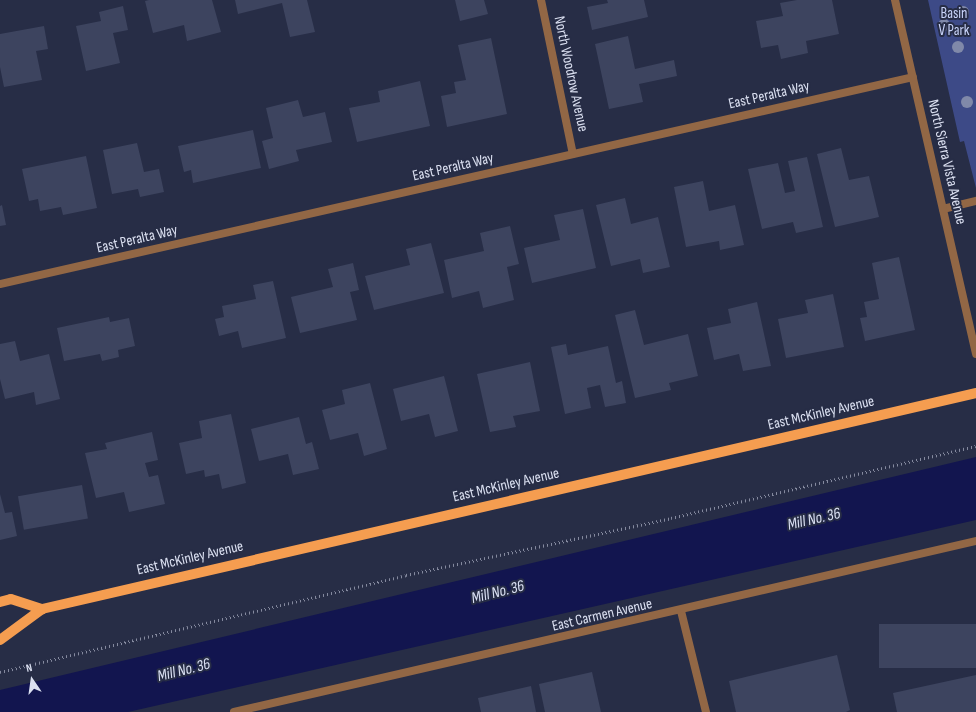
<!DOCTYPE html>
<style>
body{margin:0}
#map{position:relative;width:976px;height:712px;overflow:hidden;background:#272d46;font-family:"Sofia Sans Condensed",sans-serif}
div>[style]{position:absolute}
.green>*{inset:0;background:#3d4a87}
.water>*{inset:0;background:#12154f}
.building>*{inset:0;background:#3d445f;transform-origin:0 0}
.path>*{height:2.5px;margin-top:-1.25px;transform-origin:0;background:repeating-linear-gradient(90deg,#858a9f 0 1px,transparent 0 4px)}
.lane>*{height:8px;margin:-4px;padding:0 4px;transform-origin:4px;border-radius:4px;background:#926745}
.street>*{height:8px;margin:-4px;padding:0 4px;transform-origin:4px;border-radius:4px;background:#926745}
.primary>*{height:10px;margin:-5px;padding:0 5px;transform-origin:5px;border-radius:5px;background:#f59d50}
.trees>*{width:12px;height:12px;margin:-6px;border-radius:50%;background:#8089a9}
span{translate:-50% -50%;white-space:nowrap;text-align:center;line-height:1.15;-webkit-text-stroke:4px #272d46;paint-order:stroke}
.park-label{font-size:15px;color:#c9d4fa}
.street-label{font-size:15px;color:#dbe0f1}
.water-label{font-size:16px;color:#dbe1f4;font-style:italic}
.north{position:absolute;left:12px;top:660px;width:40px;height:40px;-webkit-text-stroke:3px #272d46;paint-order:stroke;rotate:347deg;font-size:11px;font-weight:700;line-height:16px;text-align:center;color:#dbe0f1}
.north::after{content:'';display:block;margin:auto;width:14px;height:18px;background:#dbe0f1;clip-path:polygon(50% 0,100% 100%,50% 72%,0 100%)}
</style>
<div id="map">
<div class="green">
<i style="clip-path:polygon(928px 0,976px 0,976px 188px,964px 141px,960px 142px)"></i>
</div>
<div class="water">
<i style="clip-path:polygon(976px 457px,976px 520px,128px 712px,0 712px,0 690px)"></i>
</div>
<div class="building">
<i style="clip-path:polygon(149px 0,212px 0,221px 32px,187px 41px,184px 25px,153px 33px,145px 1px)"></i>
<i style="clip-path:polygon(235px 0,307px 0,315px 32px,290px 37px,282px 3px,238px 14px)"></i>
<i style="clip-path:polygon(455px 0,484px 0,488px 14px,460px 21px)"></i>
<i style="clip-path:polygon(607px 0,644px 0,648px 17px,592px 30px,587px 7px,608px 3px)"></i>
<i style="clip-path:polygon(797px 0,832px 0,839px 34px,806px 41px,808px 53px,781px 59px,778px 45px,761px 48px,756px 21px,783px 16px,780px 3px)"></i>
<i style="clip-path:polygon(123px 6px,128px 30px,113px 33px,120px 63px,86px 71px,76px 26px,101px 21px,99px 12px)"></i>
<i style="clip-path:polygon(44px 26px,48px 49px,36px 51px,42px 80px,4px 87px,0 67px,0 34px)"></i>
<i style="clip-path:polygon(628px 36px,635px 69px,674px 60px,677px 76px,639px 84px,643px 102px,609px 109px,595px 44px)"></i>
<i style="clip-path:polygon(491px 38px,507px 114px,447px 127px,441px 96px,456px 93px,454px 82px,466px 80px,458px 45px)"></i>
<i style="clip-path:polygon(420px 81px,430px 126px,357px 142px,349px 108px,380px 102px,378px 91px)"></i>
<i style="clip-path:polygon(298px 100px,303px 117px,325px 112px,332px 142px,296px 150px,299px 161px,269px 169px,262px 141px,273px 138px,266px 108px)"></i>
<i style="clip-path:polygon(253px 130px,261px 168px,193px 183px,191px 170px,184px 172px,178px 146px)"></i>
<i style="clip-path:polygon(137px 143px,144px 172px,159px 169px,164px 192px,140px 197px,138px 189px,112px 194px,103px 150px)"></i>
<i style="clip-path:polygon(841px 148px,849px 180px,869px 176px,879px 217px,835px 227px,817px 154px)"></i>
<i style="clip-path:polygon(86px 156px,97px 208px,63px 215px,61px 207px,40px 211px,38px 199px,29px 201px,22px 169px)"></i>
<i style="clip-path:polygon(807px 157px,823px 227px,796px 233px,793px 222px,762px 229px,748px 169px,778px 163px,785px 193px,795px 191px,788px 161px)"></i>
<i style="clip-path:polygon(703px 181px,709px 211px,735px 205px,744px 245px,720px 250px,719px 241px,686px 247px,674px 187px)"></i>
<i style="clip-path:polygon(625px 198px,631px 224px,658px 217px,670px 267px,643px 273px,640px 259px,611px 266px,596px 205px)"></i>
<i style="clip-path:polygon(2px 205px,6px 225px,0 226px,0 206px)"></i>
<i style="clip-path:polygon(583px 209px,596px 268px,532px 283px,524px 248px,560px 240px,554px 215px)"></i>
<i style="clip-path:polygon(510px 226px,519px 264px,507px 267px,514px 300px,483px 308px,479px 291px,452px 298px,444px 260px,484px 251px,480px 233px)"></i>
<i style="clip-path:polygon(431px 243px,444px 293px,374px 310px,365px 276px,410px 265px,406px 249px)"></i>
<i style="clip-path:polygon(899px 257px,915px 330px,865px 341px,860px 318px,867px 317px,864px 302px,879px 299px,872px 263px)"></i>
<i style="clip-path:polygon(353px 263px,359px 290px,350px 292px,357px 320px,300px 333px,291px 297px,333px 287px,328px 269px)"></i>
<i style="clip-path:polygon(273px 281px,286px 338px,242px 348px,238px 331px,219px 336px,215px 319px,224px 317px,222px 306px,256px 299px,253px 285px)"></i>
<i style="clip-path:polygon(833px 294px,844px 347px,786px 358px,778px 319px,808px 313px,805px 300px)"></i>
<i style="clip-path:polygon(757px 302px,771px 366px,743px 371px,739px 354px,714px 360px,707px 328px,731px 323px,728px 309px)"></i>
<i style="clip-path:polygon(635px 310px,644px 345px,688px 334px,698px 376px,669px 383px,671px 390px,635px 398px,615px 315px)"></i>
<i style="clip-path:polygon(109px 317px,110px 322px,129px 318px,135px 346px,118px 350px,119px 357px,102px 361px,100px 354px,64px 361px,57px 328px)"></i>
<i style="clip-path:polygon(15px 341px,20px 361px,49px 354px,60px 399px,36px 405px,34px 392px,5px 399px,0 379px,0 344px)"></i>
<i style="clip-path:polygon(566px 344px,568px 355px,608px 346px,616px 383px,622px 381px,626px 403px,605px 407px,600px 385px,587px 388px,591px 408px,565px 414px,551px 347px)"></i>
<i style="clip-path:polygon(530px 362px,540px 411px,513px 416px,516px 427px,490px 432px,477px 374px)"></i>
<i style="clip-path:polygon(444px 376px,458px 431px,435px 437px,429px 414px,401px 421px,393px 389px)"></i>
<i style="clip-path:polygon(370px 383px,387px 449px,364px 456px,358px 433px,330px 440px,322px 410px,345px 404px,342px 390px)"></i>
<i style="clip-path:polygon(231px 414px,246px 483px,222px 489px,219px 474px,205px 477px,204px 470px,186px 474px,179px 443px,202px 438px,199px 421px)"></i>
<i style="clip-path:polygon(299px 417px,306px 444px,312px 442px,319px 469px,293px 475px,288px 454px,259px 461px,251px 429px)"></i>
<i style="clip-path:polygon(152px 432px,158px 460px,145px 463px,149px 477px,158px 475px,165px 504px,129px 512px,124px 492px,96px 498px,85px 453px,107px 449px,105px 443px)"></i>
<i style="left:82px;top:485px;width:34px;height:65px;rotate:80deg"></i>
<i style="clip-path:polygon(0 494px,5px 513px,12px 512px,17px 536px,0 540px)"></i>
<i style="left:976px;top:624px;width:44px;height:97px;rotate:90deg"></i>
<i style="clip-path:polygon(837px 655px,850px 710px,846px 712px,736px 712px,729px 681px)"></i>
<i style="clip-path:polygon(592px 672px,601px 712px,545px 712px,539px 684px)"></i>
<i style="clip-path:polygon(976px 675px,976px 712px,897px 712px,893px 693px)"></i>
<i style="clip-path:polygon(531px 686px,536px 712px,481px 712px,478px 698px)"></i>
</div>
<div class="path">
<i style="left:0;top:672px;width:417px;rotate:-13.4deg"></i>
<i style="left:406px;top:575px;width:271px;rotate:-12.1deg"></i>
<i style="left:671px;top:518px;width:313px;rotate:-13.3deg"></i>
</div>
<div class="lane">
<i style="left:943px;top:209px;width:34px;rotate:-14deg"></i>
</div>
<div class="street">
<i style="left:541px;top:0;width:157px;rotate:78.3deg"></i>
<i style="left:895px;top:0;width:363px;rotate:77.1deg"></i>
<i style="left:0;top:284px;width:936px;rotate:-12.77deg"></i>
<i style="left:681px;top:611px;width:104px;rotate:76.1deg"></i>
<i style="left:234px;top:712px;width:761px;rotate:-12.98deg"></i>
</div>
<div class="primary">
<i style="left:0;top:602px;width:11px;rotate:-15deg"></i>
<i style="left:11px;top:599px;width:33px;rotate:18deg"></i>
<i style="left:0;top:640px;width:52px;rotate:-36.4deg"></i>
<i style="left:42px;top:609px;width:959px;rotate:-13.02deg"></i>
</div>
<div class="trees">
<i style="left:963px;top:12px"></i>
<i style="left:944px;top:25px"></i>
<i style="left:958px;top:47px"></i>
<i style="left:967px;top:102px"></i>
</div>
<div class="park-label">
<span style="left:954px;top:22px">Basin<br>V Park</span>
</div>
<div class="street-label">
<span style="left:571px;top:74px;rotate:78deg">North Woodrow Avenue</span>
<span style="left:769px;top:95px;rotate:-13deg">East Peralta Way</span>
<span style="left:947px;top:162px;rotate:77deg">North Sierra Vista Avenue</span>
<span style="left:453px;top:167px;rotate:-13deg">East Peralta Way</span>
<span style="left:137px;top:239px;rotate:-13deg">East Peralta Way</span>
<span style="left:821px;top:413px;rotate:-13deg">East McKinley Avenue</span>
<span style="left:506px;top:485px;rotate:-13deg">East McKinley Avenue</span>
<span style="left:190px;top:558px;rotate:-13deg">East McKinley Avenue</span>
<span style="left:602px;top:615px;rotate:-13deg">East Carmen Avenue</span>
</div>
<div class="water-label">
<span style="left:814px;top:520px;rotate:-13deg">Mill No. 36</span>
<span style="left:498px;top:593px;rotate:-14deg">Mill No. 36</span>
<span style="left:184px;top:671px;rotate:-14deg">Mill No. 36</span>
</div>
<div class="north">N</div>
</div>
